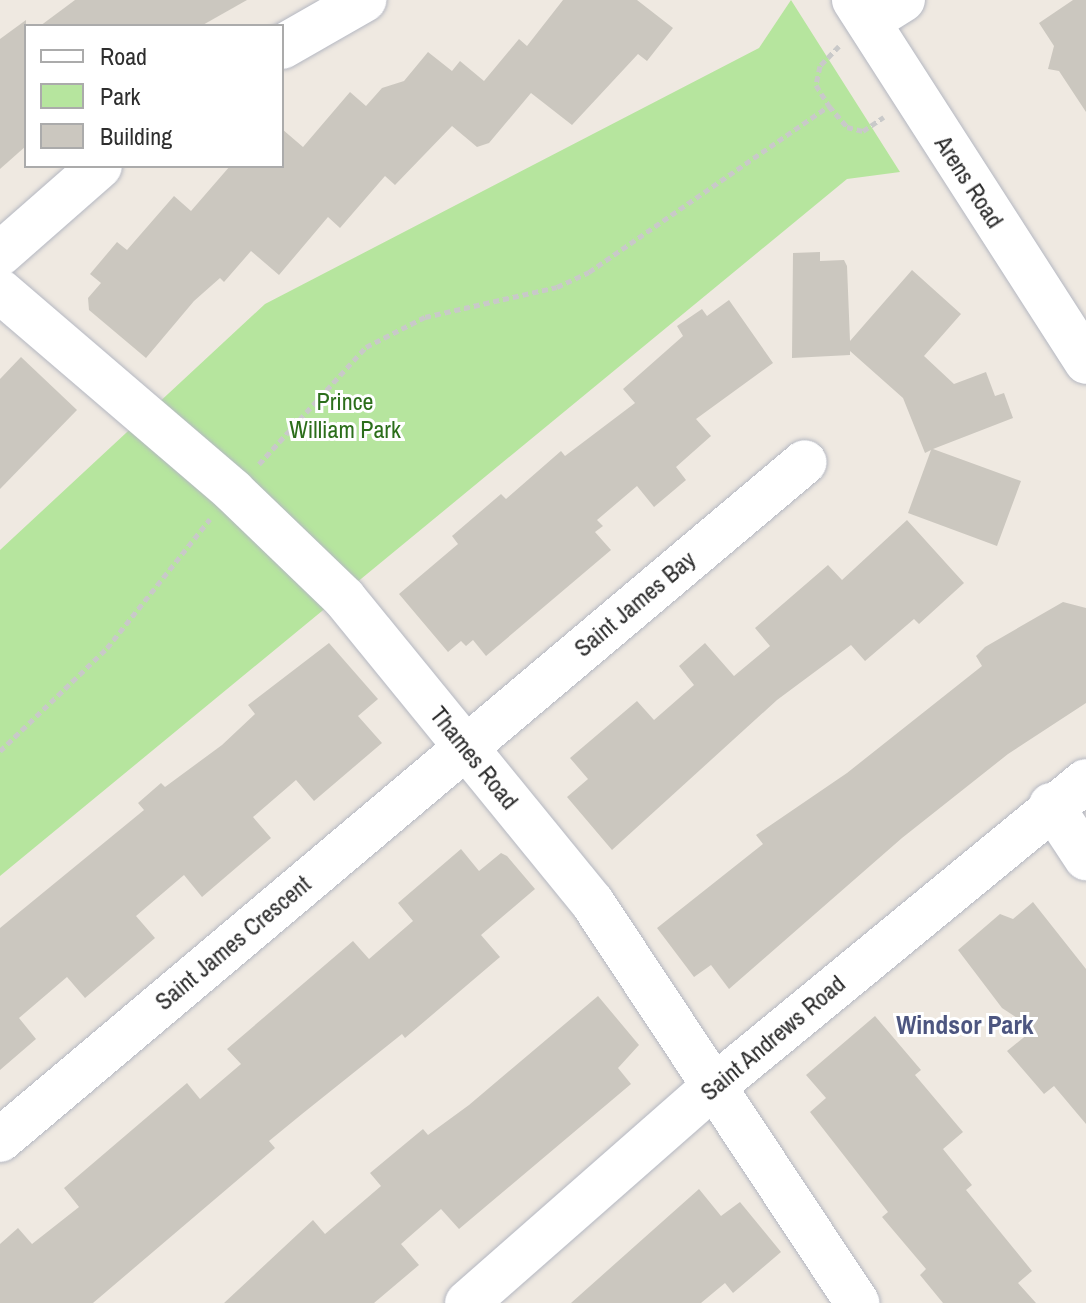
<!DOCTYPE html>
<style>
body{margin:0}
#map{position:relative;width:1086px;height:1303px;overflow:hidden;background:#efe9e1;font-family:"Archivo Narrow",sans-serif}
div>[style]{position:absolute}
.green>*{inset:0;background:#b6e59e}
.building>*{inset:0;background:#cbc7bf}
.path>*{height:5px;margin-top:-2.5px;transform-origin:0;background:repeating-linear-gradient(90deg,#c9c9c9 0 6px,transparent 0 10px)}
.roads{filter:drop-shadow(0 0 2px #b4b7c1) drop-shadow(0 0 2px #b4b7c1)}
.minor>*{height:44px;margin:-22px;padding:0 22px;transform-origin:22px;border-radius:22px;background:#fff}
span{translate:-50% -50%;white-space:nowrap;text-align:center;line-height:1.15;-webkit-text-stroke:6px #fff;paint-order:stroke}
.street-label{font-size:24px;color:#2e2e2e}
.park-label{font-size:24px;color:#2c6e1b}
.neighbourhood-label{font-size:26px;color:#4d5680;font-weight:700}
.legend{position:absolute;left:24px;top:24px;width:260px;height:144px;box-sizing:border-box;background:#fff;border:2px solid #ababab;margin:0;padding:10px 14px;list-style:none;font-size:24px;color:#2e2e2e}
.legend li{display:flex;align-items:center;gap:16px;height:40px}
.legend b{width:40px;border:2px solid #ababab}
</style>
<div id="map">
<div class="green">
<i style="clip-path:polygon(791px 0,900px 172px,847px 179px,0 876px,0 550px,265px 304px,759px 48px)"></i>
</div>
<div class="building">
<i style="clip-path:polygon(75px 0,247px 0,201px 26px,40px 26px)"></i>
<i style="clip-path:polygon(563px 0,637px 0,673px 28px,647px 61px,638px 54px,572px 125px,531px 93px,489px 143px,477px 147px,452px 126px,395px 185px,385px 176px,340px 228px,328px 217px,279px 275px,251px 251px,224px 282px,220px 278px,194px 301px,146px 358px,89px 310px,88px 298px,101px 283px,90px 274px,117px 242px,127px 250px,174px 196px,191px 211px,230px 166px,282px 166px,282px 129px,303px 147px,350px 92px,366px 106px,382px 88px,404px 81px,428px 52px,452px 71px,460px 61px,484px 81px,519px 39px,527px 46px)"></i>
<i style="clip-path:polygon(1073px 0,1086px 0,1086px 112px,1059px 71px,1048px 69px,1054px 46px,1039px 23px)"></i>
<i style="clip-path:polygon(26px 20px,26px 146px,0 169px,0 39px)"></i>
<i style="clip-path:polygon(820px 252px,820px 261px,844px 260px,847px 266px,850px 341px,912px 270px,961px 314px,924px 356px,954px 384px,986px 372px,995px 396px,1004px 393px,1013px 418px,933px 449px,1021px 481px,997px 546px,908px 513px,931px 450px,925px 453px,903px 398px,850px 351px,850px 355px,792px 358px,793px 253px)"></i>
<i style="clip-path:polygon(729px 300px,773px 363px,696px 419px,711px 436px,676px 467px,686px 480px,654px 507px,637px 486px,597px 520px,603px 526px,595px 532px,611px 550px,486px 656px,473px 640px,466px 646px,461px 641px,448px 652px,399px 594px,458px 544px,452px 536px,501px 494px,506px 499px,561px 451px,565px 456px,635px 403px,623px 389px,683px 336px,677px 326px,702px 309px,707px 316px)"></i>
<i style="clip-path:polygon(21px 357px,77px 410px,0 489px,0 379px)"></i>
<i style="clip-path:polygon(907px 520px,964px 583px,919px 624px,914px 619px,865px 661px,851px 645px,777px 700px,612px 850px,567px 797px,588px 779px,570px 758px,637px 701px,654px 720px,694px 685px,679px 666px,705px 643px,734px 676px,770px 646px,755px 628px,828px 565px,842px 580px)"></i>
<i style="clip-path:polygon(1063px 602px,1086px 608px,1086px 703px,1008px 754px,902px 838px,729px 989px,711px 965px,694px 977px,657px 928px,763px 844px,756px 835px,847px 773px,982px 666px,976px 656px,985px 647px)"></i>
<i style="clip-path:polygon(329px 643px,378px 699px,358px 716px,382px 743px,314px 801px,296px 780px,253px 817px,271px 838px,202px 897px,184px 875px,136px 916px,155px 938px,85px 998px,67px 977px,19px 1018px,36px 1039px,0 1070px,0 928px,144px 810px,138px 803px,161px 783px,165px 787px,222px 745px,255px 714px,248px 705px)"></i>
<i style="clip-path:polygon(461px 849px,479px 871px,501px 853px,507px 856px,535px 889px,481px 935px,500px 957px,405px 1038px,402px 1034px,302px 1114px,269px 1141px,275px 1148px,93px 1303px,0 1303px,0 1244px,18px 1228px,32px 1244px,79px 1207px,64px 1188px,187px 1083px,200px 1099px,241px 1064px,227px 1049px,353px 941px,369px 959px,413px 921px,398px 903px)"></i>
<i style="clip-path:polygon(1033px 902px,1086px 969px,1086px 1124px,1054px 1086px,1044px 1094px,1007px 1051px,1034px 1029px,1002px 1008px,958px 950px,1000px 914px,1013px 919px)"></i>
<i style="clip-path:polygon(598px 996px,639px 1045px,618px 1068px,631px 1084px,459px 1229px,441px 1209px,401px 1244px,419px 1265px,374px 1303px,224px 1303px,313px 1220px,325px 1234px,381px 1186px,370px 1173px,423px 1129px,428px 1135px,469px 1105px)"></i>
<i style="clip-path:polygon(875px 1016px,921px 1070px,915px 1075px,963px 1132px,943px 1149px,972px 1185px,966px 1190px,1032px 1271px,1018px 1283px,1036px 1303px,943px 1303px,920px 1275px,926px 1269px,882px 1217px,888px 1212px,810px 1112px,826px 1098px,806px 1075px)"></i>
<i style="clip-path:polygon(699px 1189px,721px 1216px,740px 1202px,781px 1252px,733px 1293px,725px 1283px,701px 1303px,571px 1303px)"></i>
</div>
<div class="path">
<i style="left:839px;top:46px;width:28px;rotate:134deg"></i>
<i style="left:820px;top:66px;width:19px;rotate:102deg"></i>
<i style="left:816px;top:85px;width:25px;rotate:58deg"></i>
<i style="left:829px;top:106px;width:28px;rotate:49deg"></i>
<i style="left:847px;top:127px;width:16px;rotate:14deg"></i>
<i style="left:863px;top:131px;width:25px;rotate:-34deg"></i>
<i style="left:259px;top:464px;width:159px;rotate:-47.6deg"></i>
<i style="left:366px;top:347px;width:66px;rotate:-27deg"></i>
<i style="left:425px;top:317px;width:135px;rotate:-12.8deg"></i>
<i style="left:557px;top:287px;width:35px;rotate:-25deg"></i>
<i style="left:589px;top:272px;width:292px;rotate:-34.7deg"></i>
<i style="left:0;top:751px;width:149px;rotate:-43.9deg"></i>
<i style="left:107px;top:648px;width:165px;rotate:-51.4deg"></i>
</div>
<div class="roads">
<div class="minor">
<i style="left:854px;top:0;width:430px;rotate:57.3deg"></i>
<i style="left:869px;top:21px;width:40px;rotate:-32deg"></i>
<i style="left:282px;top:47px;width:95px;rotate:-29.8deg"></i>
<i style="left:0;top:254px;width:133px;rotate:-41.3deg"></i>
<i style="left:0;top:291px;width:307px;rotate:40.6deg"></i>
<i style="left:233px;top:491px;width:154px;rotate:43.9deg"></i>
<i style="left:344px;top:598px;width:392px;rotate:50.8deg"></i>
<i style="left:592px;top:902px;width:481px;rotate:56.5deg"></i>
<i style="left:1051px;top:805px;width:64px;rotate:56.6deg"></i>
<i style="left:0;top:1140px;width:1052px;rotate:-40.11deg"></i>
<i style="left:467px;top:1303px;width:325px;rotate:-41.3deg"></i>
<i style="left:711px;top:1089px;width:485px;rotate:-39.4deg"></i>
</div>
</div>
<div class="street-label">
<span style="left:969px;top:182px;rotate:57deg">Arens Road</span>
<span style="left:635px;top:604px;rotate:-40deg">Saint James Bay</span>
<span style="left:474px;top:758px;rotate:51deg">Thames Road</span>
<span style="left:233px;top:943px;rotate:-40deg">Saint James Crescent</span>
<span style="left:773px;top:1038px;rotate:-40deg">Saint Andrews Road</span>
</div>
<div class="park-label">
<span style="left:345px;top:416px">Prince<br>William Park</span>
</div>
<div class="neighbourhood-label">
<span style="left:965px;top:1025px">Windsor Park</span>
</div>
<ul class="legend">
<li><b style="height:10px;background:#fff"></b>Road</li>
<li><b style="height:22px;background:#b6e59e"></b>Park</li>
<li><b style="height:22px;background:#cbc7bf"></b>Building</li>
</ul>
</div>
